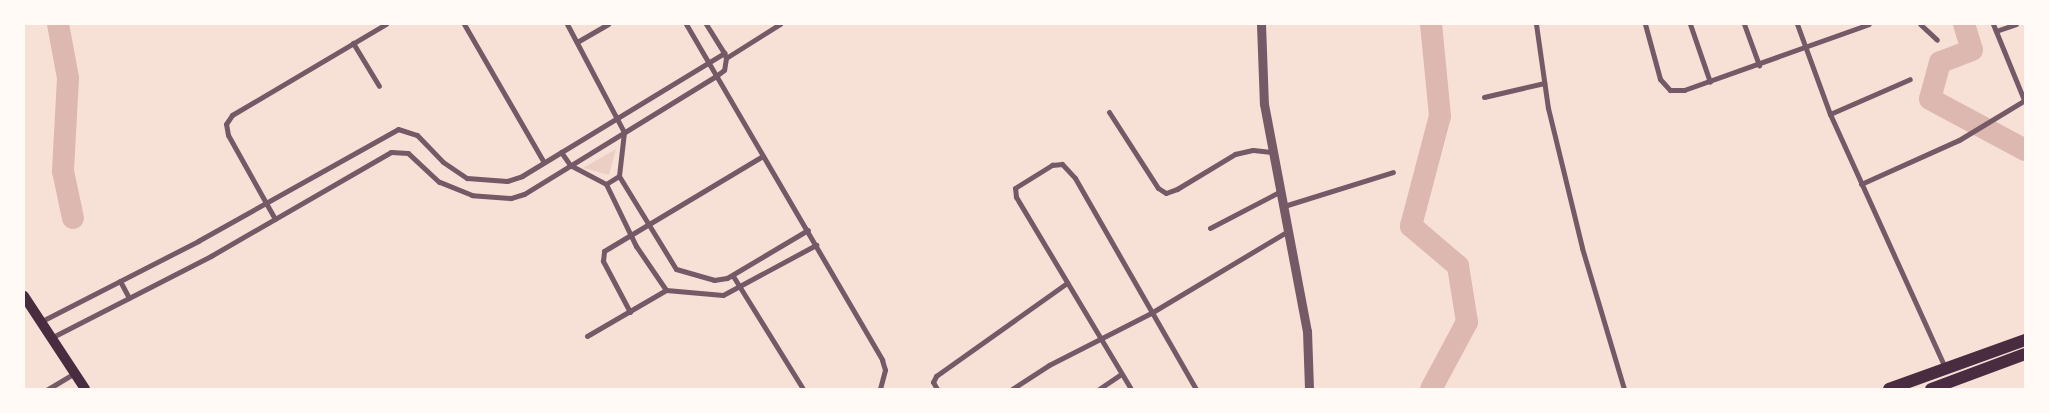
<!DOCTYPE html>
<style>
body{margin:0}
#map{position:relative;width:2049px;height:413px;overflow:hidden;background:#f7e1d7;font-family:"Alegreya Sans",sans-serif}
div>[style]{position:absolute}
.green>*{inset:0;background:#ebcfc5}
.river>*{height:22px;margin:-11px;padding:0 11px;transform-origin:11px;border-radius:11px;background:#dcb8b0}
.minor>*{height:5px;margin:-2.5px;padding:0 2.5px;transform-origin:2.5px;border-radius:2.5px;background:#755966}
.tertiary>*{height:9px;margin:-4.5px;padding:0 4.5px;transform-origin:4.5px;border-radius:4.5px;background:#755966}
.secondary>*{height:10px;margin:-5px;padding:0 5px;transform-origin:5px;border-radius:5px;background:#4a2c40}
.trunk>*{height:12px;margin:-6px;padding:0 6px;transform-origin:6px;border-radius:6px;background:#4a2c40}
span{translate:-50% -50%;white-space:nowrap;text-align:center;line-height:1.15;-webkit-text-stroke:4.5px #fffaf5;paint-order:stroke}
.frame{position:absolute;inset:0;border:25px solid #fffaf5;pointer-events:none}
</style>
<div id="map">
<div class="green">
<i style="clip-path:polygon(616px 149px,609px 175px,583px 168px)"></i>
</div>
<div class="river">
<i style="left:58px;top:24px;width:55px;rotate:79.5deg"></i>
<i style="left:68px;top:78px;width:93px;rotate:93.1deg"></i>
<i style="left:63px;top:171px;width:48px;rotate:78deg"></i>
<i style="left:1431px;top:24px;width:92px;rotate:84.4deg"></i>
<i style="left:1440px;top:116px;width:114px;rotate:104.8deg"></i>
<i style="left:1411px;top:226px;width:62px;rotate:40.4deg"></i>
<i style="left:1458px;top:266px;width:57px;rotate:80.9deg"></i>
<i style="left:1467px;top:322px;width:76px;rotate:118.2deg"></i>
<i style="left:1964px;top:24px;width:27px;rotate:73deg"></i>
<i style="left:1972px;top:50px;width:34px;rotate:159deg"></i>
<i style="left:1940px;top:62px;width:38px;rotate:105deg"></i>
<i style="left:1930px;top:99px;width:108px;rotate:28.2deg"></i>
</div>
<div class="minor">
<i style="left:464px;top:24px;width:158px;rotate:60deg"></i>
<i style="left:567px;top:24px;width:122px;rotate:62.2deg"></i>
<i style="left:624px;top:132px;width:44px;rotate:96.5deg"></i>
<i style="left:619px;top:176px;width:109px;rotate:58.5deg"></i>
<i style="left:676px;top:269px;width:40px;rotate:16deg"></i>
<i style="left:714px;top:280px;width:13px;rotate:-9deg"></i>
<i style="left:727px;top:278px;width:94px;rotate:-30.7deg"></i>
<i style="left:686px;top:24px;width:389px;rotate:59.7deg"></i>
<i style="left:882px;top:360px;width:10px;rotate:73deg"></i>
<i style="left:885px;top:370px;width:20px;rotate:105deg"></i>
<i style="left:706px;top:24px;width:34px;rotate:58deg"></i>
<i style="left:1536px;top:24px;width:85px;rotate:81.9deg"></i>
<i style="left:1548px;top:108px;width:144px;rotate:76.3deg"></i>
<i style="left:1582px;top:248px;width:147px;rotate:73.4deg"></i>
<i style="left:1645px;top:24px;width:57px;rotate:74.7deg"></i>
<i style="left:1660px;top:79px;width:15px;rotate:48deg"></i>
<i style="left:1670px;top:90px;width:14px"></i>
<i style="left:1684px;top:90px;width:196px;rotate:-19.6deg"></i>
<i style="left:1690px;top:24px;width:61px;rotate:71deg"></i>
<i style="left:1744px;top:24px;width:44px;rotate:69.9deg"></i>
<i style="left:1797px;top:24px;width:96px;rotate:69.9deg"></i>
<i style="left:1830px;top:114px;width:279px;rotate:65.6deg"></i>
<i style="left:1920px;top:24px;width:23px;rotate:43deg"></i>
<i style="left:1993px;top:24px;width:82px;rotate:67.8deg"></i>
<i style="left:1996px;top:31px;width:21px;rotate:-19deg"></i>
<i style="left:577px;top:42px;width:36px;rotate:-30deg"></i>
<i style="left:353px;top:43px;width:50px;rotate:58.8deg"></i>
<i style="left:726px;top:58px;width:64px;rotate:-32.2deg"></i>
<i style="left:1484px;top:97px;width:62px;rotate:-13.1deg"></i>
<i style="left:1109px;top:112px;width:90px;rotate:57.2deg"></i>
<i style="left:1158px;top:188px;width:9px;rotate:32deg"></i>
<i style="left:1166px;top:193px;width:12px;rotate:-20deg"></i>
<i style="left:1177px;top:189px;width:68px;rotate:-31.1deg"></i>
<i style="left:1235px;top:154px;width:18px;rotate:-13deg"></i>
<i style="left:1253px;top:150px;width:20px;rotate:6deg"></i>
<i style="left:1830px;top:114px;width:87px;rotate:-23.6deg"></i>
<i style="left:561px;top:152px;width:16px;rotate:55deg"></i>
<i style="left:570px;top:165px;width:41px;rotate:27.8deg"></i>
<i style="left:606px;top:184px;width:69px;rotate:64.2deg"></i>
<i style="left:636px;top:246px;width:53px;rotate:55.7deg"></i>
<i style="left:666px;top:290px;width:57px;rotate:5deg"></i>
<i style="left:723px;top:295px;width:106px;rotate:-28.3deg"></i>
<i style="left:606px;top:184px;width:15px;rotate:-32deg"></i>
<i style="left:1861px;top:184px;width:107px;rotate:-24.2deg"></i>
<i style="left:1959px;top:140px;width:77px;rotate:-31.2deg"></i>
<i style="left:1284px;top:206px;width:114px;rotate:-17.3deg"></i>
<i style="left:275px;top:219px;width:96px;rotate:-119.2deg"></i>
<i style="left:228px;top:135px;width:11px;rotate:-100deg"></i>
<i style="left:226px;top:124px;width:11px;rotate:-56deg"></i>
<i style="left:232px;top:115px;width:179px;rotate:-30.6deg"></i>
<i style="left:1210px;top:228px;width:80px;rotate:-27.5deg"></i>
<i style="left:733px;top:276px;width:133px;rotate:58.2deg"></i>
<i style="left:120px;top:281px;width:19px;rotate:62deg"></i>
<i style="left:630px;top:312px;width:58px;rotate:-117.9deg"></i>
<i style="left:603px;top:261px;width:10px;rotate:-84deg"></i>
<i style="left:604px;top:251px;width:185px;rotate:-30.9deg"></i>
<i style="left:40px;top:322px;width:178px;rotate:-27.1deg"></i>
<i style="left:198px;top:241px;width:229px;rotate:-29.2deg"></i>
<i style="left:398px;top:129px;width:20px;rotate:18deg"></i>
<i style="left:417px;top:135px;width:37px;rotate:46deg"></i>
<i style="left:443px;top:162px;width:29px;rotate:34deg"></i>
<i style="left:467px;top:178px;width:40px;rotate:4.3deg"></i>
<i style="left:507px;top:181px;width:16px;rotate:-18deg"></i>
<i style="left:522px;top:176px;width:237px;rotate:-31.3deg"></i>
<i style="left:724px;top:53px;width:5px;rotate:68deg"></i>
<i style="left:726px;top:58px;width:12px;rotate:99deg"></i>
<i style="left:724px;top:70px;width:10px;rotate:143deg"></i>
<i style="left:716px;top:76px;width:225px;rotate:148.4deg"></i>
<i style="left:524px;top:194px;width:14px;rotate:163deg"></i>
<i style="left:511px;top:198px;width:39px;rotate:-176deg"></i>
<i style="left:472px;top:195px;width:35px;rotate:-158deg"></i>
<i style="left:439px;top:182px;width:42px;rotate:-136.9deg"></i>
<i style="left:408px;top:153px;width:17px;rotate:-177deg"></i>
<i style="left:391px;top:152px;width:208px;rotate:150deg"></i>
<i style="left:211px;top:256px;width:180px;rotate:152.9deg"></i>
<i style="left:587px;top:336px;width:91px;rotate:-30.2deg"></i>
<i style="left:48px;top:389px;width:31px;rotate:-31deg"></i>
<i style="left:937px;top:389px;width:8px;rotate:-120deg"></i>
<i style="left:933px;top:382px;width:7px;rotate:-63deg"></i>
<i style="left:936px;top:376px;width:161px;rotate:-35.4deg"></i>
<i style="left:1012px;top:389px;width:44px;rotate:-33deg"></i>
<i style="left:1049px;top:365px;width:114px;rotate:-27deg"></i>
<i style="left:1151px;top:313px;width:160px;rotate:-30.9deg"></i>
<i style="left:1099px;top:389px;width:27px;rotate:-34deg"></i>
<i style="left:1131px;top:389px;width:224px;rotate:-120.9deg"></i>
<i style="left:1016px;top:197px;width:9px;rotate:-96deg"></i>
<i style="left:1015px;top:188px;width:44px;rotate:-31.9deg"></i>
<i style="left:1052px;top:165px;width:10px;rotate:-6deg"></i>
<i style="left:1062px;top:164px;width:19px;rotate:47deg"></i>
<i style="left:1075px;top:178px;width:243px;rotate:60.2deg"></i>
</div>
<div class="tertiary">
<i style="left:1261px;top:24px;width:80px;rotate:87.9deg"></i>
<i style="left:1264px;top:104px;width:231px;rotate:79.3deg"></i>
<i style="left:1307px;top:331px;width:58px;rotate:88deg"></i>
</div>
<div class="secondary">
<i style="left:24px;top:296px;width:111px;rotate:56.7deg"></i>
</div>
<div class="trunk">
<i style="left:1889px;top:389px;width:145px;rotate:-19.8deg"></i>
<i style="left:1931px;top:389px;width:100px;rotate:-20.4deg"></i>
</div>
<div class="frame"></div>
</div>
